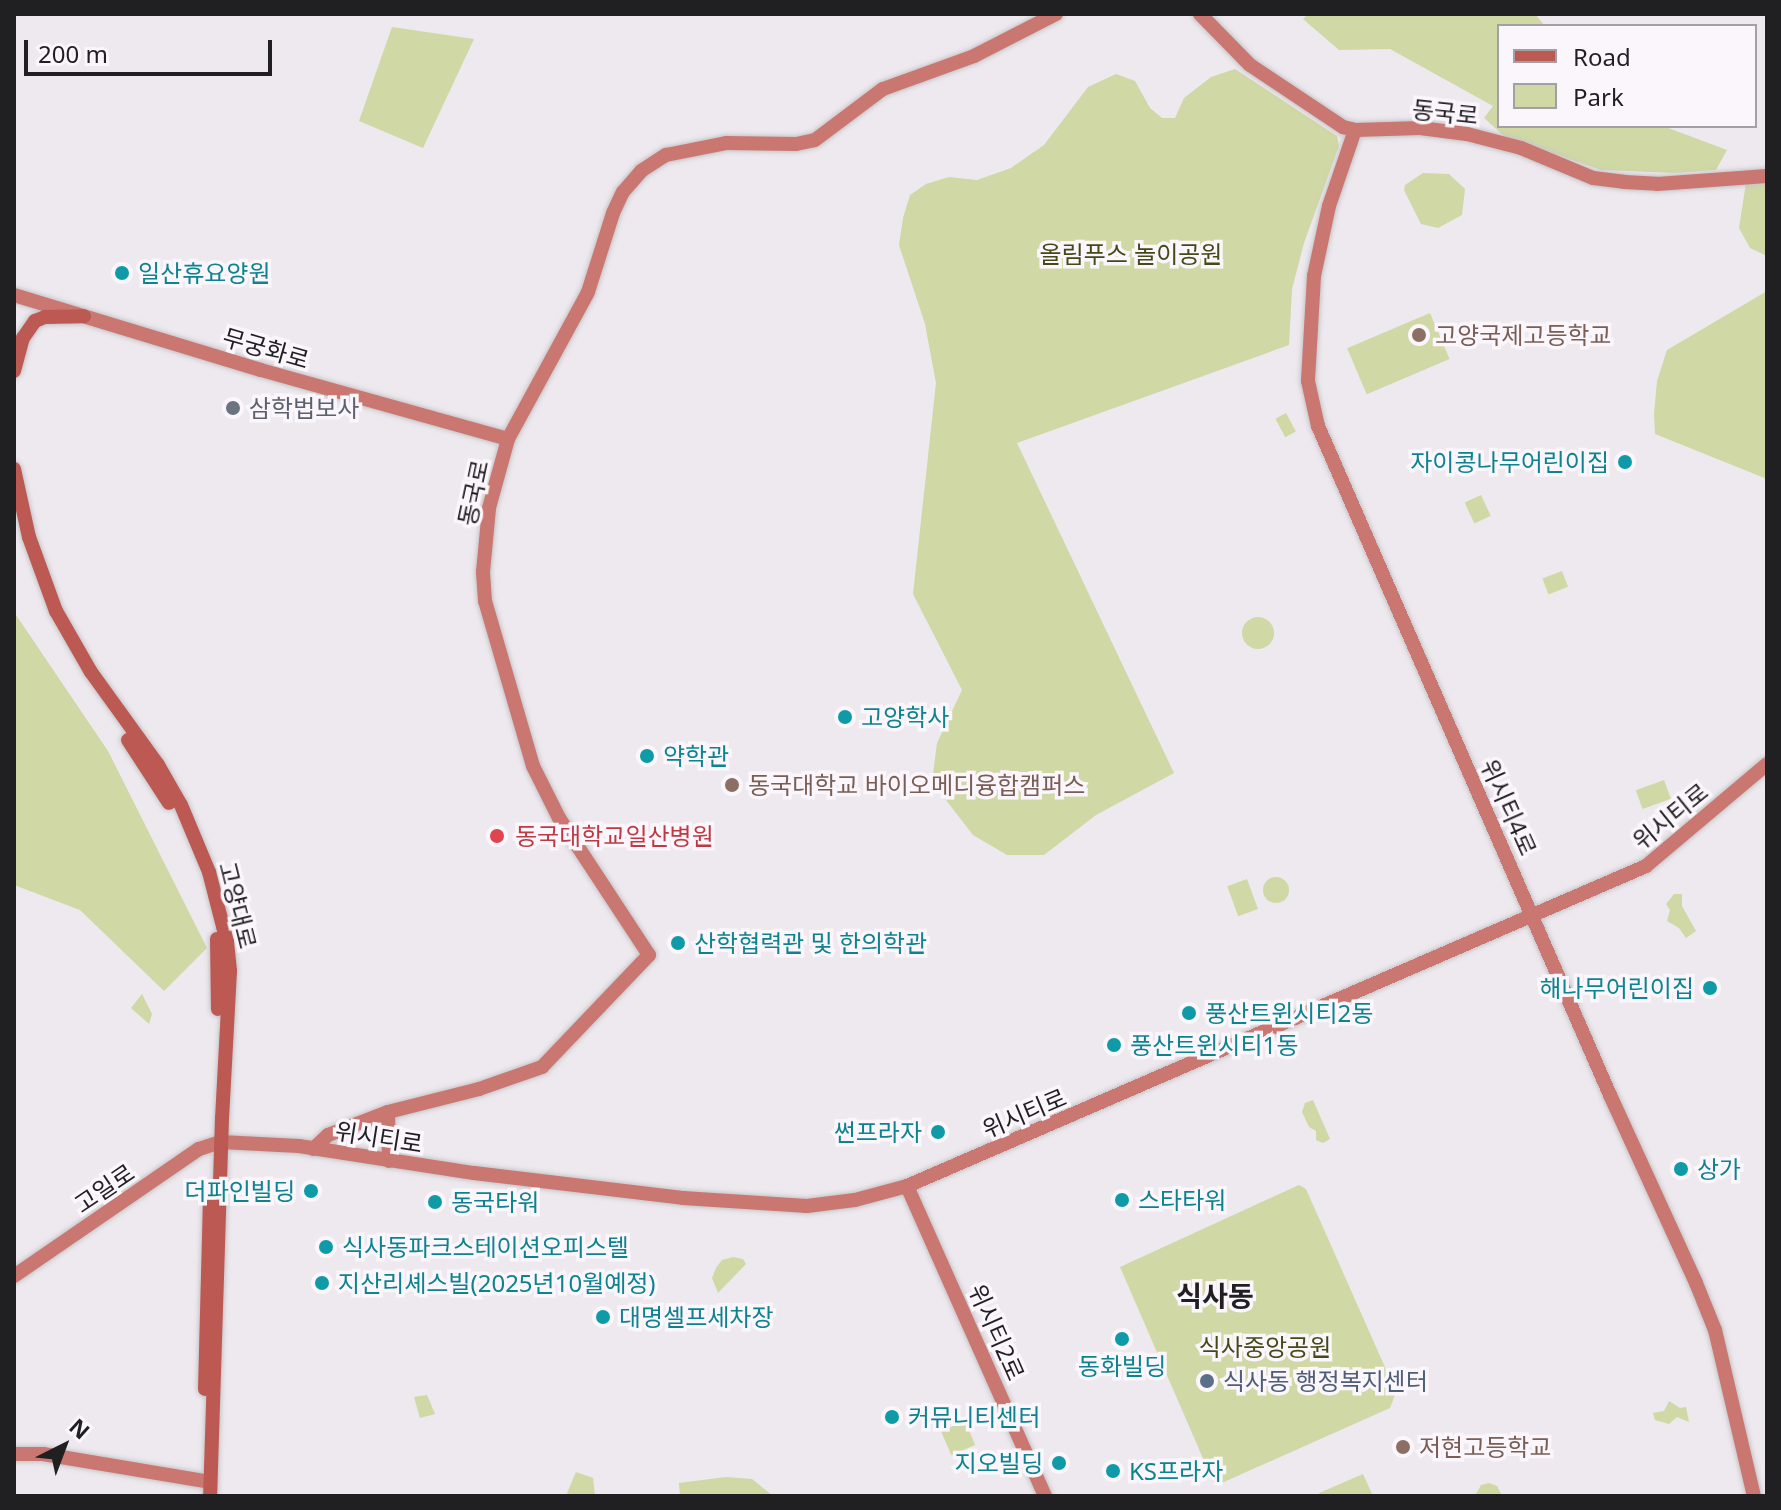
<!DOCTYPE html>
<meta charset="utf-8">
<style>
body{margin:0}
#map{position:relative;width:1781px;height:1510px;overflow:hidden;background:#ede9ee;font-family:"Noto Sans","Noto Sans KR",sans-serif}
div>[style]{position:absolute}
.green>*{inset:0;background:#d0d8a5;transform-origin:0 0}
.round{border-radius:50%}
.roads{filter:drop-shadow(0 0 2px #c8c5c9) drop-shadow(0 0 2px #c8c5c9)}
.secondary>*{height:14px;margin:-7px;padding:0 7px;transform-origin:7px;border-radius:7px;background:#c97770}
.primary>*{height:14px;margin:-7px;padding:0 7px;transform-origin:7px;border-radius:7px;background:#bd5953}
.dots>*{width:22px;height:22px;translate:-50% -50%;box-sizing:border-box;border:4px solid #fbf6fc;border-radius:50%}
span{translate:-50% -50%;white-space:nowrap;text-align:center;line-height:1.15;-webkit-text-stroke:7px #fbf6fc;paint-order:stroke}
.street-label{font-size:24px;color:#201f21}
.park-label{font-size:24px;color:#444a16}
.culture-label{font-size:24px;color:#0d838f}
.left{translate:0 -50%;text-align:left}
.right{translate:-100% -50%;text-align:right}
.education-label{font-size:24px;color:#785e54}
.worship-label{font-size:24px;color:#5b616d}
.health-label{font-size:24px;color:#be3a42}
.service-label{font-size:24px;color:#4e5e75}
.quarter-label{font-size:28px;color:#201f21;font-weight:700}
.frame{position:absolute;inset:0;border:16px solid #201f21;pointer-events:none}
.legend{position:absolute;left:1497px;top:24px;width:260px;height:104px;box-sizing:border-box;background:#fbf6fc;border:2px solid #a3a0a4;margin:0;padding:10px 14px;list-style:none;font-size:24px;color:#201f21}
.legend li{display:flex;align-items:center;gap:16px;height:40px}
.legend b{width:40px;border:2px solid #a3a0a4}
.north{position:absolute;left:24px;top:1406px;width:80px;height:80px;-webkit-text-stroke:6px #fbf6fc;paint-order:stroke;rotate:42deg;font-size:22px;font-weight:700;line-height:32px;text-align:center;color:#201f21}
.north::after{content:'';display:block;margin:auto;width:28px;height:36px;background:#201f21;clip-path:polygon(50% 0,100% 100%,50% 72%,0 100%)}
.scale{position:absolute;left:24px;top:40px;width:248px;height:36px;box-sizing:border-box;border:4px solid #201f21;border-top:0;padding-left:10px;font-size:24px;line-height:28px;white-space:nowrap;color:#201f21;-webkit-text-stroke:6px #fbf6fc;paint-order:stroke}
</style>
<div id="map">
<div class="green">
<i style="clip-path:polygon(1308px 14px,1535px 14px,1545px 26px,1499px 26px,1499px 126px,1663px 126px,1727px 150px,1716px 170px,1674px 173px,1601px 170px,1504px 136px,1484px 118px,1493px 106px,1390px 49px,1339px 50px,1303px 19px)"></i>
<i style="clip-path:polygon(392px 27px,474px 39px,423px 148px,359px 121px)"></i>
<i style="clip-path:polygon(1235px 69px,1337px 136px,1339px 146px,1304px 243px,1292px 289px,1289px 345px,1017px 443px,1174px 773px,1096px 815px,1044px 855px,1007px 855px,973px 835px,932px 782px,937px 743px,962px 690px,913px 594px,936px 383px,925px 324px,899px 245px,903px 218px,910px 195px,926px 184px,949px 177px,977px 180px,1011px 168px,1044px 145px,1088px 87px,1116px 74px,1135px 81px,1150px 108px,1162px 118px,1175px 118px,1184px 98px,1211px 77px)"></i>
<i style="clip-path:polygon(1423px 173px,1449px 174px,1465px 189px,1462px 215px,1438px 228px,1421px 224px,1404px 190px,1405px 185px)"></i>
<i style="clip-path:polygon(1767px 182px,1767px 256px,1750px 248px,1739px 228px,1746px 183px)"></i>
<i style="clip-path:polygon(1767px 291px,1767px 479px,1655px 434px,1654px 414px,1657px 381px,1667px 350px)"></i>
<i style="left:1430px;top:313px;width:50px;height:90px;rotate:67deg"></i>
<i style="left:1286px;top:413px;width:21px;height:12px;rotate:62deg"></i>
<i style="left:1481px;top:495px;width:23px;height:18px;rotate:65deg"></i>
<i style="left:1562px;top:571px;width:17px;height:21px;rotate:69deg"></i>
<i style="clip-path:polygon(14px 612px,108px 751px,207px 948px,164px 991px,80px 910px,14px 885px)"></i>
<i class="round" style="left:1242px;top:617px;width:32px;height:32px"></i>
<i style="left:1664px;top:780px;width:20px;height:30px;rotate:70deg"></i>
<i class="round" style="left:1263px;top:877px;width:26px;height:26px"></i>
<i style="left:1247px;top:879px;width:32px;height:21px;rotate:70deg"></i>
<i style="clip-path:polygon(1674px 894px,1682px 894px,1682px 906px,1696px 931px,1686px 938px,1679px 928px,1667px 921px,1670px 910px,1666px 904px)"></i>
<i style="clip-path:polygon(142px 994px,152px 1014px,149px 1024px,131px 1008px)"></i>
<i style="clip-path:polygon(1313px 1100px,1330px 1139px,1323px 1143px,1316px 1140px,1316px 1131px,1309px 1127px,1302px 1112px,1305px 1103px)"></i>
<i style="clip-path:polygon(1299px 1185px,1306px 1189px,1396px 1392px,1390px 1408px,1215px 1486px,1120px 1267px)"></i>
<i style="clip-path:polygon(733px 1257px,743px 1259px,746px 1264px,718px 1293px,712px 1278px,716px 1268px,722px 1260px)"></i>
<i style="clip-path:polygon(427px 1395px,435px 1414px,420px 1418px,414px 1397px)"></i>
<i style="clip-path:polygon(1669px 1401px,1680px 1408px,1686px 1407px,1689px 1422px,1677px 1417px,1669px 1424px,1655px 1420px,1653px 1413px,1664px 1411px)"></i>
<i style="left:965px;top:1421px;width:26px;height:26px;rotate:67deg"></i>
<i style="clip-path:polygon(576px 1472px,593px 1478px,595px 1496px,571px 1496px,567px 1493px)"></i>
<i style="clip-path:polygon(1363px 1474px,1373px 1496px,1321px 1496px,1319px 1493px)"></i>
<i style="clip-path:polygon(726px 1477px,752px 1479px,773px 1496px,680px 1496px,679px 1483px)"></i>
<i style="clip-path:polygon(1489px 1483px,1497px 1486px,1502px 1496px,1475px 1496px,1481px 1485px)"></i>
</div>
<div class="roads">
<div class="secondary">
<i style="left:1200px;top:14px;width:71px;rotate:45.6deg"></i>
<i style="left:1250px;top:65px;width:112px;rotate:33.7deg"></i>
<i style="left:1343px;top:127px;width:12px;rotate:14deg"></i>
<i style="left:1355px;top:130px;width:65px;rotate:-1.8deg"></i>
<i style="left:1420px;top:128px;width:47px;rotate:7.3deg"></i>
<i style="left:1467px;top:134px;width:56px;rotate:14.5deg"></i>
<i style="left:1521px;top:148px;width:78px;rotate:22.6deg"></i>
<i style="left:1593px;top:178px;width:31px;rotate:7deg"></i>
<i style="left:1624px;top:182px;width:33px;rotate:3deg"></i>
<i style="left:1657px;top:184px;width:110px;rotate:-4.2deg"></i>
<i style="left:1355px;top:130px;width:80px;rotate:108.9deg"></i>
<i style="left:1329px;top:206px;width:72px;rotate:102.1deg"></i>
<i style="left:1314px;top:276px;width:105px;rotate:93.3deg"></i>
<i style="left:1308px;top:381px;width:46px;rotate:77.5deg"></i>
<i style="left:1318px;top:426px;width:730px;rotate:66.42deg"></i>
<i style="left:1610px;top:1095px;width:207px;rotate:65.4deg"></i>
<i style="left:1696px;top:1283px;width:51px;rotate:68deg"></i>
<i style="left:1715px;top:1330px;width:171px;rotate:76.8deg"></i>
<i style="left:14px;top:295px;width:258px;rotate:16.9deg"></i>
<i style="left:261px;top:370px;width:256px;rotate:15.6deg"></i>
<i style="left:313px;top:1149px;width:21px;rotate:-43deg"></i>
<i style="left:328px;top:1135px;width:64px;rotate:-21deg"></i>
<i style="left:389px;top:1161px;width:49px;rotate:-91.2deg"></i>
<i style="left:388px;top:1112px;width:94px;rotate:-14.2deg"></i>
<i style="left:479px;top:1089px;width:67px;rotate:-19.2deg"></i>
<i style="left:542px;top:1067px;width:155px;rotate:-46.3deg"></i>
<i style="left:649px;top:955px;width:164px;rotate:-123.3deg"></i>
<i style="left:559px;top:818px;width:58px;rotate:-116.6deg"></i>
<i style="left:533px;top:766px;width:172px;rotate:-106.2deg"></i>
<i style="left:485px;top:601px;width:29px;rotate:-94deg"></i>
<i style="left:483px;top:572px;width:64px;rotate:-84.6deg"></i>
<i style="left:489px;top:508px;width:72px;rotate:-74.6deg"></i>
<i style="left:508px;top:439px;width:167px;rotate:-61.4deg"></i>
<i style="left:588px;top:292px;width:83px;rotate:-72.4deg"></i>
<i style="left:613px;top:213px;width:23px;rotate:-65deg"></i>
<i style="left:623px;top:192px;width:28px;rotate:-49deg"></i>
<i style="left:641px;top:171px;width:30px;rotate:-33deg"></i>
<i style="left:666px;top:155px;width:61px;rotate:-11.3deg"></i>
<i style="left:726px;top:143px;width:70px;rotate:0.8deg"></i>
<i style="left:796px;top:144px;width:19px;rotate:-12deg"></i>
<i style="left:815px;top:140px;width:85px;rotate:-36.9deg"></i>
<i style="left:883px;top:89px;width:97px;rotate:-19.9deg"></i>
<i style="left:974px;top:56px;width:92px;rotate:-27.1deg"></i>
<i style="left:907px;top:1186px;width:339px;rotate:66deg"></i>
<i style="left:14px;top:1276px;width:224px;rotate:-34.5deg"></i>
<i style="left:199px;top:1149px;width:23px;rotate:-18deg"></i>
<i style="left:221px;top:1142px;width:78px;rotate:2.9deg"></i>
<i style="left:299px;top:1146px;width:177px;rotate:8.8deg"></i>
<i style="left:474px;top:1173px;width:210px;rotate:6.8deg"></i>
<i style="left:683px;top:1198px;width:124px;rotate:3.7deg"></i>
<i style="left:807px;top:1206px;width:48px;rotate:-7.1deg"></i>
<i style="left:855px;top:1200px;width:54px;rotate:-15.1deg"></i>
<i style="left:907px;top:1186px;width:805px;rotate:-23.41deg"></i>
<i style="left:1646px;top:866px;width:158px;rotate:-40.1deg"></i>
<i style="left:14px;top:1454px;width:29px"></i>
<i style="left:43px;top:1454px;width:169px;rotate:9.5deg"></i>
</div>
<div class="primary">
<i style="left:14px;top:371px;width:34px;rotate:-75deg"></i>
<i style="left:23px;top:338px;width:21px;rotate:-55deg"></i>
<i style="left:35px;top:321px;width:11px;rotate:-22deg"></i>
<i style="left:45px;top:317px;width:39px;rotate:-1deg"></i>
<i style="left:14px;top:469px;width:70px;rotate:77.6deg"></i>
<i style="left:29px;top:537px;width:79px;rotate:70deg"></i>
<i style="left:56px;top:611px;width:70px;rotate:60.2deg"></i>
<i style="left:91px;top:672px;width:115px;rotate:54.2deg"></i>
<i style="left:158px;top:765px;width:46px;rotate:60.1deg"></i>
<i style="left:181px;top:805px;width:73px;rotate:67.3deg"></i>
<i style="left:209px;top:872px;width:72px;rotate:75.6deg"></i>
<i style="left:227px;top:942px;width:29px;rotate:84deg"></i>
<i style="left:230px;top:971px;width:147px;rotate:93.1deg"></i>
<i style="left:222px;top:1118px;width:378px;rotate:91.8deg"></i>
<i style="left:128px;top:740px;width:75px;rotate:56.9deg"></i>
<i style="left:217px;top:939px;width:70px;rotate:89.2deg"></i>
<i style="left:205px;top:1389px;width:187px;rotate:-88.5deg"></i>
</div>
</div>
<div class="dots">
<i style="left:122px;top:273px;background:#0f9aa8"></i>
<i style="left:1419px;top:335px;background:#8d6e63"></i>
<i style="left:233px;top:408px;background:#6b7280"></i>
<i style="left:1625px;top:462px;background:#0f9aa8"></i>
<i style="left:845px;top:717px;background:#0f9aa8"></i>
<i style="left:647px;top:756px;background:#0f9aa8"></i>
<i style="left:732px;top:785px;background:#8d6e63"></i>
<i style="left:497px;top:836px;background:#e0444e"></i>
<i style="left:678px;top:943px;background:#0f9aa8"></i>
<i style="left:1710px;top:988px;background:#0f9aa8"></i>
<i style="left:1189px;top:1013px;background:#0f9aa8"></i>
<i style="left:1114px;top:1045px;background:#0f9aa8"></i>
<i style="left:938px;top:1132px;background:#0f9aa8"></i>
<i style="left:1681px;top:1169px;background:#0f9aa8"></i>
<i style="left:311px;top:1191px;background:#0f9aa8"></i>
<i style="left:1122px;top:1200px;background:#0f9aa8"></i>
<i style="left:435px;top:1202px;background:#0f9aa8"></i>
<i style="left:326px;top:1247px;background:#0f9aa8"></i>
<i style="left:322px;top:1283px;background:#0f9aa8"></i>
<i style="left:603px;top:1317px;background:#0f9aa8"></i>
<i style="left:1122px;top:1339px;background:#0f9aa8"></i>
<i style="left:1207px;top:1381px;background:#5c6f8a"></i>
<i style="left:892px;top:1417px;background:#0f9aa8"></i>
<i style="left:1403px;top:1447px;background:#8d6e63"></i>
<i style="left:1059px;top:1463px;background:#0f9aa8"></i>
<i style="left:1113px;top:1471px;background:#0f9aa8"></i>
</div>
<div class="street-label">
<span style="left:1445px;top:112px;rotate:6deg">동국로</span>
<span style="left:266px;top:348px;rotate:16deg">무궁화로</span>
<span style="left:473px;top:493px;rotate:-78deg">동국로</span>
<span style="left:1509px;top:807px;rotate:66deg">위시티4로</span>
<span style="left:1670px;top:816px;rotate:-39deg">위시티로</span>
<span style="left:238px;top:905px;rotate:76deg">고양대로</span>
<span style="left:1024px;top:1113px;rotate:-23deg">위시티로</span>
<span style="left:379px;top:1137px;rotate:9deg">위시티로</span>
<span style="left:104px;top:1188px;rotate:-34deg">고일로</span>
<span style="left:997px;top:1332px;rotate:66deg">위시티2로</span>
</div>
<div class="park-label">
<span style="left:1131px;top:254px">올림푸스 놀이공원</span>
<span style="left:1265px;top:1347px">식사중앙공원</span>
</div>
<div class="culture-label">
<span class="left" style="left:138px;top:273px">일산휴요양원</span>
<span class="right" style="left:1609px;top:462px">자이콩나무어린이집</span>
<span class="left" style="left:861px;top:717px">고양학사</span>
<span class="left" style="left:663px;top:756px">약학관</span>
<span class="left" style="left:694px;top:943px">산학협력관 및 한의학관</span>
<span class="right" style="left:1694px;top:988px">해나무어린이집</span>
<span class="left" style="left:1205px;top:1013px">풍산트윈시티2동</span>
<span class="left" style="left:1130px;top:1045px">풍산트윈시티1동</span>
<span class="right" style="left:922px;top:1132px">썬프라자</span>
<span class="left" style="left:1697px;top:1169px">상가</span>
<span class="right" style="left:295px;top:1191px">더파인빌딩</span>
<span class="left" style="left:1138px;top:1200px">스타타워</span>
<span class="left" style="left:451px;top:1202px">동국타워</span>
<span class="left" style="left:342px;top:1247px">식사동파크스테이션오피스텔</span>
<span class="left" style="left:338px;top:1283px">지산리셰스빌(2025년10월예정)</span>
<span class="left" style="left:619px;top:1317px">대명셀프세차장</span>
<span style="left:1122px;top:1366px">동화빌딩</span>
<span class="left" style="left:908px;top:1417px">커뮤니티센터</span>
<span class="right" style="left:1043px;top:1463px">지오빌딩</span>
<span class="left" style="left:1129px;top:1471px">KS프라자</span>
</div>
<div class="education-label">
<span class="left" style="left:1435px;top:335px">고양국제고등학교</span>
<span class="left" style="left:748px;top:785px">동국대학교 바이오메디융합캠퍼스</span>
<span class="left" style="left:1419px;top:1447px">저현고등학교</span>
</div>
<div class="worship-label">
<span class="left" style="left:249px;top:408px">삼학법보사</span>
</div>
<div class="health-label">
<span class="left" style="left:515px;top:836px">동국대학교일산병원</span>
</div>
<div class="service-label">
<span class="left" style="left:1223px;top:1381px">식사동 행정복지센터</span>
</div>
<div class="quarter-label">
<span style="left:1215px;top:1295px">식사동</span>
</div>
<div class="frame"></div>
<ul class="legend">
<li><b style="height:10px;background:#bd5953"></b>Road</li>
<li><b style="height:22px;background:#d0d8a5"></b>Park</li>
</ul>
<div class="north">N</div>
<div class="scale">200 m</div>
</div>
